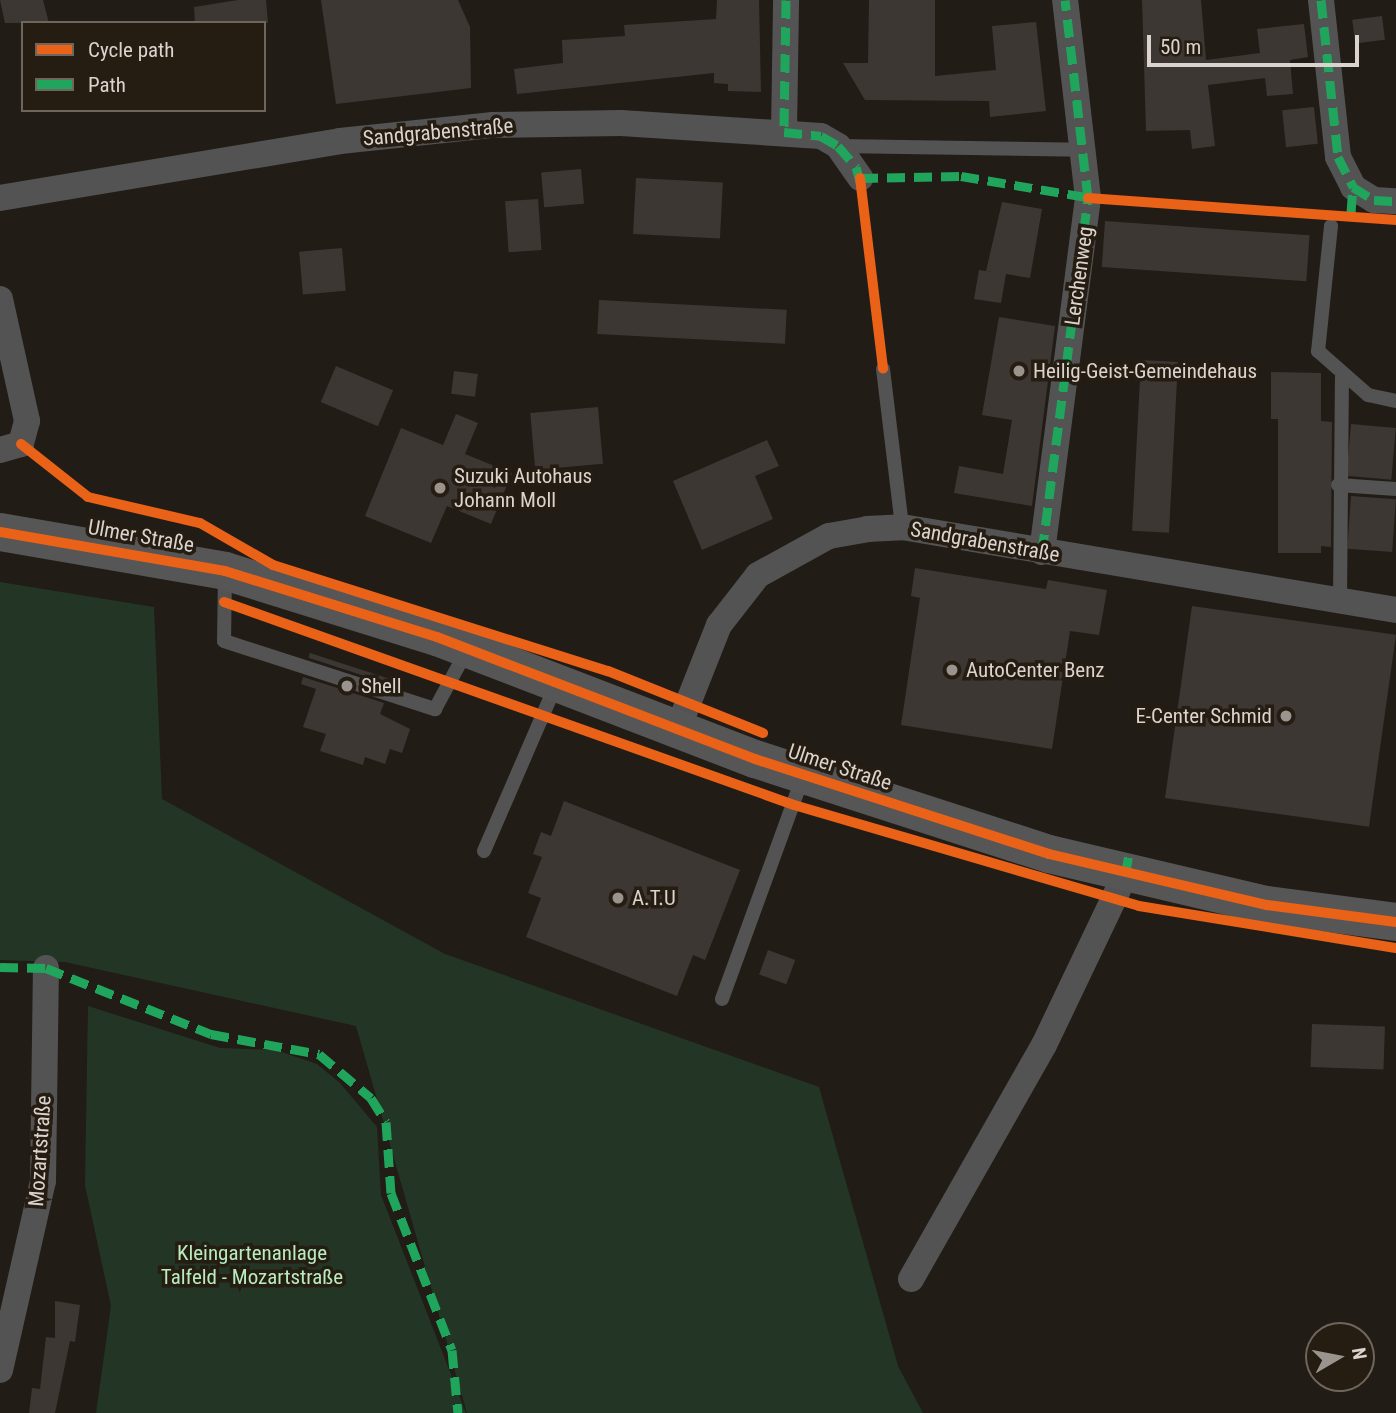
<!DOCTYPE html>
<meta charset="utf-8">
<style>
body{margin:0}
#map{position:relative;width:1396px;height:1413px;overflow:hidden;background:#211c16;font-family:"Roboto Condensed",sans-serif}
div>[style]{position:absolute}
.green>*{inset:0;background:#233625}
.building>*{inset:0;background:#3c3733;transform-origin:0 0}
.service>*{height:14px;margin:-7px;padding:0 7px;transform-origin:7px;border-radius:7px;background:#535354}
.minor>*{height:26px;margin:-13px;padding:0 13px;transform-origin:13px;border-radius:13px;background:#535354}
.secondary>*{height:38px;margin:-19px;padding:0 19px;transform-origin:19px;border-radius:19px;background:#565656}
.quiet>*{height:9px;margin-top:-4.5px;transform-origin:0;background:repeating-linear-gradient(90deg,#20a55d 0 18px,transparent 0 27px)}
.cycleway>*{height:10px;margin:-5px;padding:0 5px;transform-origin:5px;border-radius:5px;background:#ea6118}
.dots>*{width:19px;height:19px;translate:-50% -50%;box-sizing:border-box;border:4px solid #251c12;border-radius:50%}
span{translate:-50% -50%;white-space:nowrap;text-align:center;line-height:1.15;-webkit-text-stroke:7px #251c12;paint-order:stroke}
.street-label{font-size:21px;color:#dbd4ce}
.poi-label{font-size:21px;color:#dbd4ce}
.left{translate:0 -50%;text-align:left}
.right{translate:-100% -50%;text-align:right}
.park-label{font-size:21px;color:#b7ecbf}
.legend{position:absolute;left:21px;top:21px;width:245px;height:91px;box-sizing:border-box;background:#251c12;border:2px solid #6e665d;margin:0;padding:9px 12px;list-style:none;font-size:21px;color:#dbd4ce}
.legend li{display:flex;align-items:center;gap:14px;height:35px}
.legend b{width:35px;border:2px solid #6e665d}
.north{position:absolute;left:1305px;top:1322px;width:70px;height:70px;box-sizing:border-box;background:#251c12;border:2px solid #6e665d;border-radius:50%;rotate:80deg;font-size:19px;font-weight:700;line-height:28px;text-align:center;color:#dbd4ce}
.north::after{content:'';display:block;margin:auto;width:24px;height:32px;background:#9a948e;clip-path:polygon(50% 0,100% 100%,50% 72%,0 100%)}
.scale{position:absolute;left:1147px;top:35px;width:212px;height:32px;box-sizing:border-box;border:4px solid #dbd4ce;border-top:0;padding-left:9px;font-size:21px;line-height:24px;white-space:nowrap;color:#dbd4ce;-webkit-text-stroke:5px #251c12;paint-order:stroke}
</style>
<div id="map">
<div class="green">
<i style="clip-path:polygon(0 582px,154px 607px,162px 799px,445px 954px,819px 1087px,898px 1366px,923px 1413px,467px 1413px,356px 1026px,65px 962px,0 960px)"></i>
<i style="clip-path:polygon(88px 1006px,220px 1048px,276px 1050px,317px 1064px,340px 1083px,377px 1127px,381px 1195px,466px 1413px,96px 1413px,111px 1306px,85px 1185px)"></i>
</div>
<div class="building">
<i style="clip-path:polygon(0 0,43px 0,49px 23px,5px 23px)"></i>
<i style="clip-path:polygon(238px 0,266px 0,268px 23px,195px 23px,194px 7px)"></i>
<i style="clip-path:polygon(321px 0,458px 0,470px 27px,471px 88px,336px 104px)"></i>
<i style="clip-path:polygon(717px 0,759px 0,761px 92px,728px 91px,728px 84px,714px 83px,714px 73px,517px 94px,514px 69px,563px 63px,562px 40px,625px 36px,624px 25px,716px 19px)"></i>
<i style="clip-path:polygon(869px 0,935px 0,935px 76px,996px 70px,992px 26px,1036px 22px,1046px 111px,990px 117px,989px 101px,865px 100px,843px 63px,868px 63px)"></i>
<i style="clip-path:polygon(1142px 0,1201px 0,1206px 60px,1260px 53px,1257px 29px,1304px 24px,1308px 57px,1290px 60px,1293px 94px,1267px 96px,1265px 78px,1208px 85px,1215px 146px,1192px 149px,1190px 130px,1146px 131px)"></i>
<i style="left:1382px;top:16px;width:24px;height:30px;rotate:83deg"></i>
<i style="left:1314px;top:107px;width:37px;height:32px;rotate:84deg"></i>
<i style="left:581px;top:169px;width:35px;height:40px;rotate:85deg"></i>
<i style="left:636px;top:178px;width:87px;height:56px;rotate:3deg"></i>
<i style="left:538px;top:199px;width:51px;height:33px;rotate:86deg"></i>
<i style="clip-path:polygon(1002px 202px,1042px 209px,1030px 278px,1006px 274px,1001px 303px,974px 299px,979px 270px,998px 273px,986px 271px)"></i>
<i style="left:1105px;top:221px;width:205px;height:46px;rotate:4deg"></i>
<i style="left:342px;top:248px;width:43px;height:43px;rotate:85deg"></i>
<i style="left:599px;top:300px;width:188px;height:34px;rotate:3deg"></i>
<i style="clip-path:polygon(999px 317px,1055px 326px,1032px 506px,954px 493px,959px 466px,1003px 474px,1012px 420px,982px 415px)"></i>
<i style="left:1141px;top:360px;width:37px;height:171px;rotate:3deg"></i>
<i style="left:336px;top:366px;width:62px;height:39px;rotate:23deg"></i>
<i style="left:454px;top:371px;width:24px;height:23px;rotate:7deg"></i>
<i style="clip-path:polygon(1271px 372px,1321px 373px,1321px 421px,1332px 422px,1331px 547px,1321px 546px,1321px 553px,1278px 553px,1278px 419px,1271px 419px)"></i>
<i style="left:598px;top:407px;width:57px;height:68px;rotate:85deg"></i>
<i style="clip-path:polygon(456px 414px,478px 423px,465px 454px,512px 473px,491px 524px,447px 506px,431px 543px,365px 516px,401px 428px,443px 445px)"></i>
<i style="left:1351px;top:424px;width:45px;height:52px;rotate:5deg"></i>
<i style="clip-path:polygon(767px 440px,779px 466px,755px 476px,773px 519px,702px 550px,673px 481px)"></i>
<i style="left:1351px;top:496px;width:45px;height:53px;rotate:4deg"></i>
<i style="clip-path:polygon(915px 568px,1046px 589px,1048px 580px,1107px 590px,1099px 635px,1070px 631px,1052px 749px,901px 725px,920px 598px,911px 596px)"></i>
<i style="left:1192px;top:606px;width:206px;height:194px;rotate:8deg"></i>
<i style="left:310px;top:653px;width:85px;height:5px;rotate:18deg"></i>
<i style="clip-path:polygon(303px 677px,384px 703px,380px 714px,410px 729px,402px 753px,390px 749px,385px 764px,365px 757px,363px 765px,320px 751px,326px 734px,303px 727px,316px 689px,301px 684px)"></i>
<i style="clip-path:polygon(564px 801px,740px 870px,705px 960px,693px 955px,677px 996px,526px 937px,541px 898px,528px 893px,542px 857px,533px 854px,541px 832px,551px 836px)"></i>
<i style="left:768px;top:950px;width:29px;height:26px;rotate:20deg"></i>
<i style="left:1312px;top:1024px;width:73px;height:43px;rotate:2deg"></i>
<i style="clip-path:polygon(55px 1301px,80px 1305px,75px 1342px,70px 1341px,55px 1413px,29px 1413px,32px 1388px,40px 1389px,46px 1337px,55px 1338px)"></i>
</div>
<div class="service">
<i style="left:838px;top:146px;width:244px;rotate:0.9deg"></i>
<i style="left:1331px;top:226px;width:126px;rotate:95.9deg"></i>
<i style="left:1318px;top:351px;width:67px;rotate:41.3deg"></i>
<i style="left:1368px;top:395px;width:29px;rotate:12deg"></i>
<i style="left:883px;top:369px;width:159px;rotate:83.1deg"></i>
<i style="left:1338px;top:485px;width:58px;rotate:3.9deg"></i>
<i style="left:225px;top:572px;width:69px;rotate:90.8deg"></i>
<i style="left:224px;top:641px;width:222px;rotate:17.9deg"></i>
<i style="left:435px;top:709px;width:67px;rotate:-61.5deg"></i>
<i style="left:1340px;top:602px;width:225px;rotate:-89.5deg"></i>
<i style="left:484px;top:851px;width:181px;rotate:-66.6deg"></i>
<i style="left:722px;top:999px;width:236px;rotate:-70deg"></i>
</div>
<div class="minor">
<i style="left:1321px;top:0;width:158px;rotate:83.8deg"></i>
<i style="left:1338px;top:157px;width:34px;rotate:63deg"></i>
<i style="left:1353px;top:187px;width:25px;rotate:32deg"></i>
<i style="left:1374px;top:200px;width:22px;rotate:3deg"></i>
<i style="left:784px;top:132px;width:132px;rotate:-89.1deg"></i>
<i style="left:0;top:198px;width:345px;rotate:-9.5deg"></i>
<i style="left:340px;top:141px;width:154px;rotate:-6deg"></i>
<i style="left:493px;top:125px;width:128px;rotate:-0.9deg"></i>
<i style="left:621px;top:123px;width:200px;rotate:3.7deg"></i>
<i style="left:821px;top:136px;width:20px;rotate:30deg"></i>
<i style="left:838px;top:146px;width:39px;rotate:55deg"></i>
<i style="left:0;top:299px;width:125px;rotate:77.5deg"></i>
<i style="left:27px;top:421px;width:24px;rotate:105deg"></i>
<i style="left:21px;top:444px;width:22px;rotate:164deg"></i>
<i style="left:1042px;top:552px;width:357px;rotate:-82.6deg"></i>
<i style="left:1088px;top:198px;width:199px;rotate:-96.6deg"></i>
<i style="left:677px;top:731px;width:114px;rotate:-68.4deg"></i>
<i style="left:719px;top:625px;width:63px;rotate:-52deg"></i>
<i style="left:758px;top:575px;width:81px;rotate:-28.8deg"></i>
<i style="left:829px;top:536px;width:39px;rotate:-10deg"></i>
<i style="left:867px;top:529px;width:35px;rotate:-3deg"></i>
<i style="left:902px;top:527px;width:501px;rotate:9.54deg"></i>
<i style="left:911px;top:1279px;width:269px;rotate:-60.4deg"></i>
<i style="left:1044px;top:1045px;width:188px;rotate:-64.5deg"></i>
<i style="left:0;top:1370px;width:194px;rotate:-77.2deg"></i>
<i style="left:43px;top:1181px;width:213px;rotate:-89.2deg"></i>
</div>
<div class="secondary">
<i style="left:0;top:532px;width:228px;rotate:9.8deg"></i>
<i style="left:225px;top:571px;width:222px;rotate:17.3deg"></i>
<i style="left:437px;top:637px;width:341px;rotate:21deg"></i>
<i style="left:755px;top:759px;width:309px;rotate:17.9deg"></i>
<i style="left:1049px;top:854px;width:224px;rotate:13.2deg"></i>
<i style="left:1267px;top:905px;width:130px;rotate:7.5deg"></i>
</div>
<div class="quiet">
<i style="left:786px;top:0;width:132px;rotate:90.9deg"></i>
<i style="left:784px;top:132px;width:37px;rotate:6deg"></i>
<i style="left:821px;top:136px;width:20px;rotate:30deg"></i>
<i style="left:838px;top:146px;width:28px;rotate:49deg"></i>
<i style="left:856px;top:167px;width:18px;rotate:74deg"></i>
<i style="left:1321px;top:0;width:158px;rotate:83.8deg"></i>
<i style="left:1338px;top:157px;width:34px;rotate:63deg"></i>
<i style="left:860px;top:178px;width:101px;rotate:-1.1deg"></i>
<i style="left:961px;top:176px;width:134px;rotate:9.5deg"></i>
<i style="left:1353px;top:187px;width:25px;rotate:32deg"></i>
<i style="left:1374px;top:200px;width:22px;rotate:3deg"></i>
<i style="left:1351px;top:213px;width:26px;rotate:-86deg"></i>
<i style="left:1042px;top:552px;width:357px;rotate:-82.6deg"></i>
<i style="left:1088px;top:198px;width:199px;rotate:-96.6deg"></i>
<i style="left:1125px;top:875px;width:20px;rotate:-79deg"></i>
<i style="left:0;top:967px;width:46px;rotate:1.2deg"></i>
<i style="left:46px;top:968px;width:178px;rotate:21.8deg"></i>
<i style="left:211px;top:1034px;width:110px;rotate:10.5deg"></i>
<i style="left:319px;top:1054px;width:68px;rotate:40.2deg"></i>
<i style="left:371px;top:1098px;width:28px;rotate:58deg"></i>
<i style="left:386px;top:1122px;width:71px;rotate:86deg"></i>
<i style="left:391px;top:1193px;width:168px;rotate:68.8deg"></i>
<i style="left:452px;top:1350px;width:63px;rotate:84.6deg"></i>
</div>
<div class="cycleway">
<i style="left:860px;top:178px;width:192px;rotate:83.1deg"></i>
<i style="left:1088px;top:198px;width:309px;rotate:4.1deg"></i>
<i style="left:21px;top:444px;width:85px;rotate:38.3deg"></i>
<i style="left:88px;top:497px;width:115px;rotate:13.1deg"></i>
<i style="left:200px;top:523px;width:84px;rotate:29.9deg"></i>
<i style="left:273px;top:565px;width:351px;rotate:17.6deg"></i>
<i style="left:608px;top:671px;width:167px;rotate:21.8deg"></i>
<i style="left:0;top:532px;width:228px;rotate:9.8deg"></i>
<i style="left:225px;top:571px;width:222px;rotate:17.3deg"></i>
<i style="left:437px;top:637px;width:341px;rotate:21deg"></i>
<i style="left:755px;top:759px;width:309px;rotate:17.9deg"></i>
<i style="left:1049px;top:854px;width:224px;rotate:13.2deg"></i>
<i style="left:1267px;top:905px;width:130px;rotate:7.5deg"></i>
<i style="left:224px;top:602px;width:605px;rotate:19.6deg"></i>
<i style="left:794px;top:805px;width:359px;rotate:16.3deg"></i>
<i style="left:1139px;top:906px;width:260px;rotate:9.3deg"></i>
</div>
<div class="dots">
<i style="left:1019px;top:371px;background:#9a948e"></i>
<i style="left:440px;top:488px;background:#9a948e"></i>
<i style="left:952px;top:670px;background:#9a948e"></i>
<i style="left:347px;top:686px;background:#9a948e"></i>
<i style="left:1286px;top:716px;background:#9a948e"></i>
<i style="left:618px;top:898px;background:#9a948e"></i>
</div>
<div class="street-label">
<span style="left:438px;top:132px;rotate:-5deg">Sandgrabenstraße</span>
<span style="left:1079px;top:276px;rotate:-82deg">Lerchenweg</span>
<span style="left:141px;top:536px;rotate:10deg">Ulmer Straße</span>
<span style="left:985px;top:542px;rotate:10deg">Sandgrabenstraße</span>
<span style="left:840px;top:767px;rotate:18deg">Ulmer Straße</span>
<span style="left:40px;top:1151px;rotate:-86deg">Mozartstraße</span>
</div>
<div class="poi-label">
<span class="left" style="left:1033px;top:371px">Heilig-Geist-Gemeindehaus</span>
<span class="left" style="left:454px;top:488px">Suzuki Autohaus<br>Johann Moll</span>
<span class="left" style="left:966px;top:670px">AutoCenter Benz</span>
<span class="left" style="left:361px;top:686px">Shell</span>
<span class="right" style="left:1272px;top:716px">E-Center Schmid</span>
<span class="left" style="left:632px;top:898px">A.T.U</span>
</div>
<div class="park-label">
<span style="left:252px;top:1265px">Kleingartenanlage<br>Talfeld - Mozartstraße</span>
</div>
<ul class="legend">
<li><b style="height:9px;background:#ea6118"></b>Cycle path</li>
<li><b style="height:9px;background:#20a55d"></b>Path</li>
</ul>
<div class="north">N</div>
<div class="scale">50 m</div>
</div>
